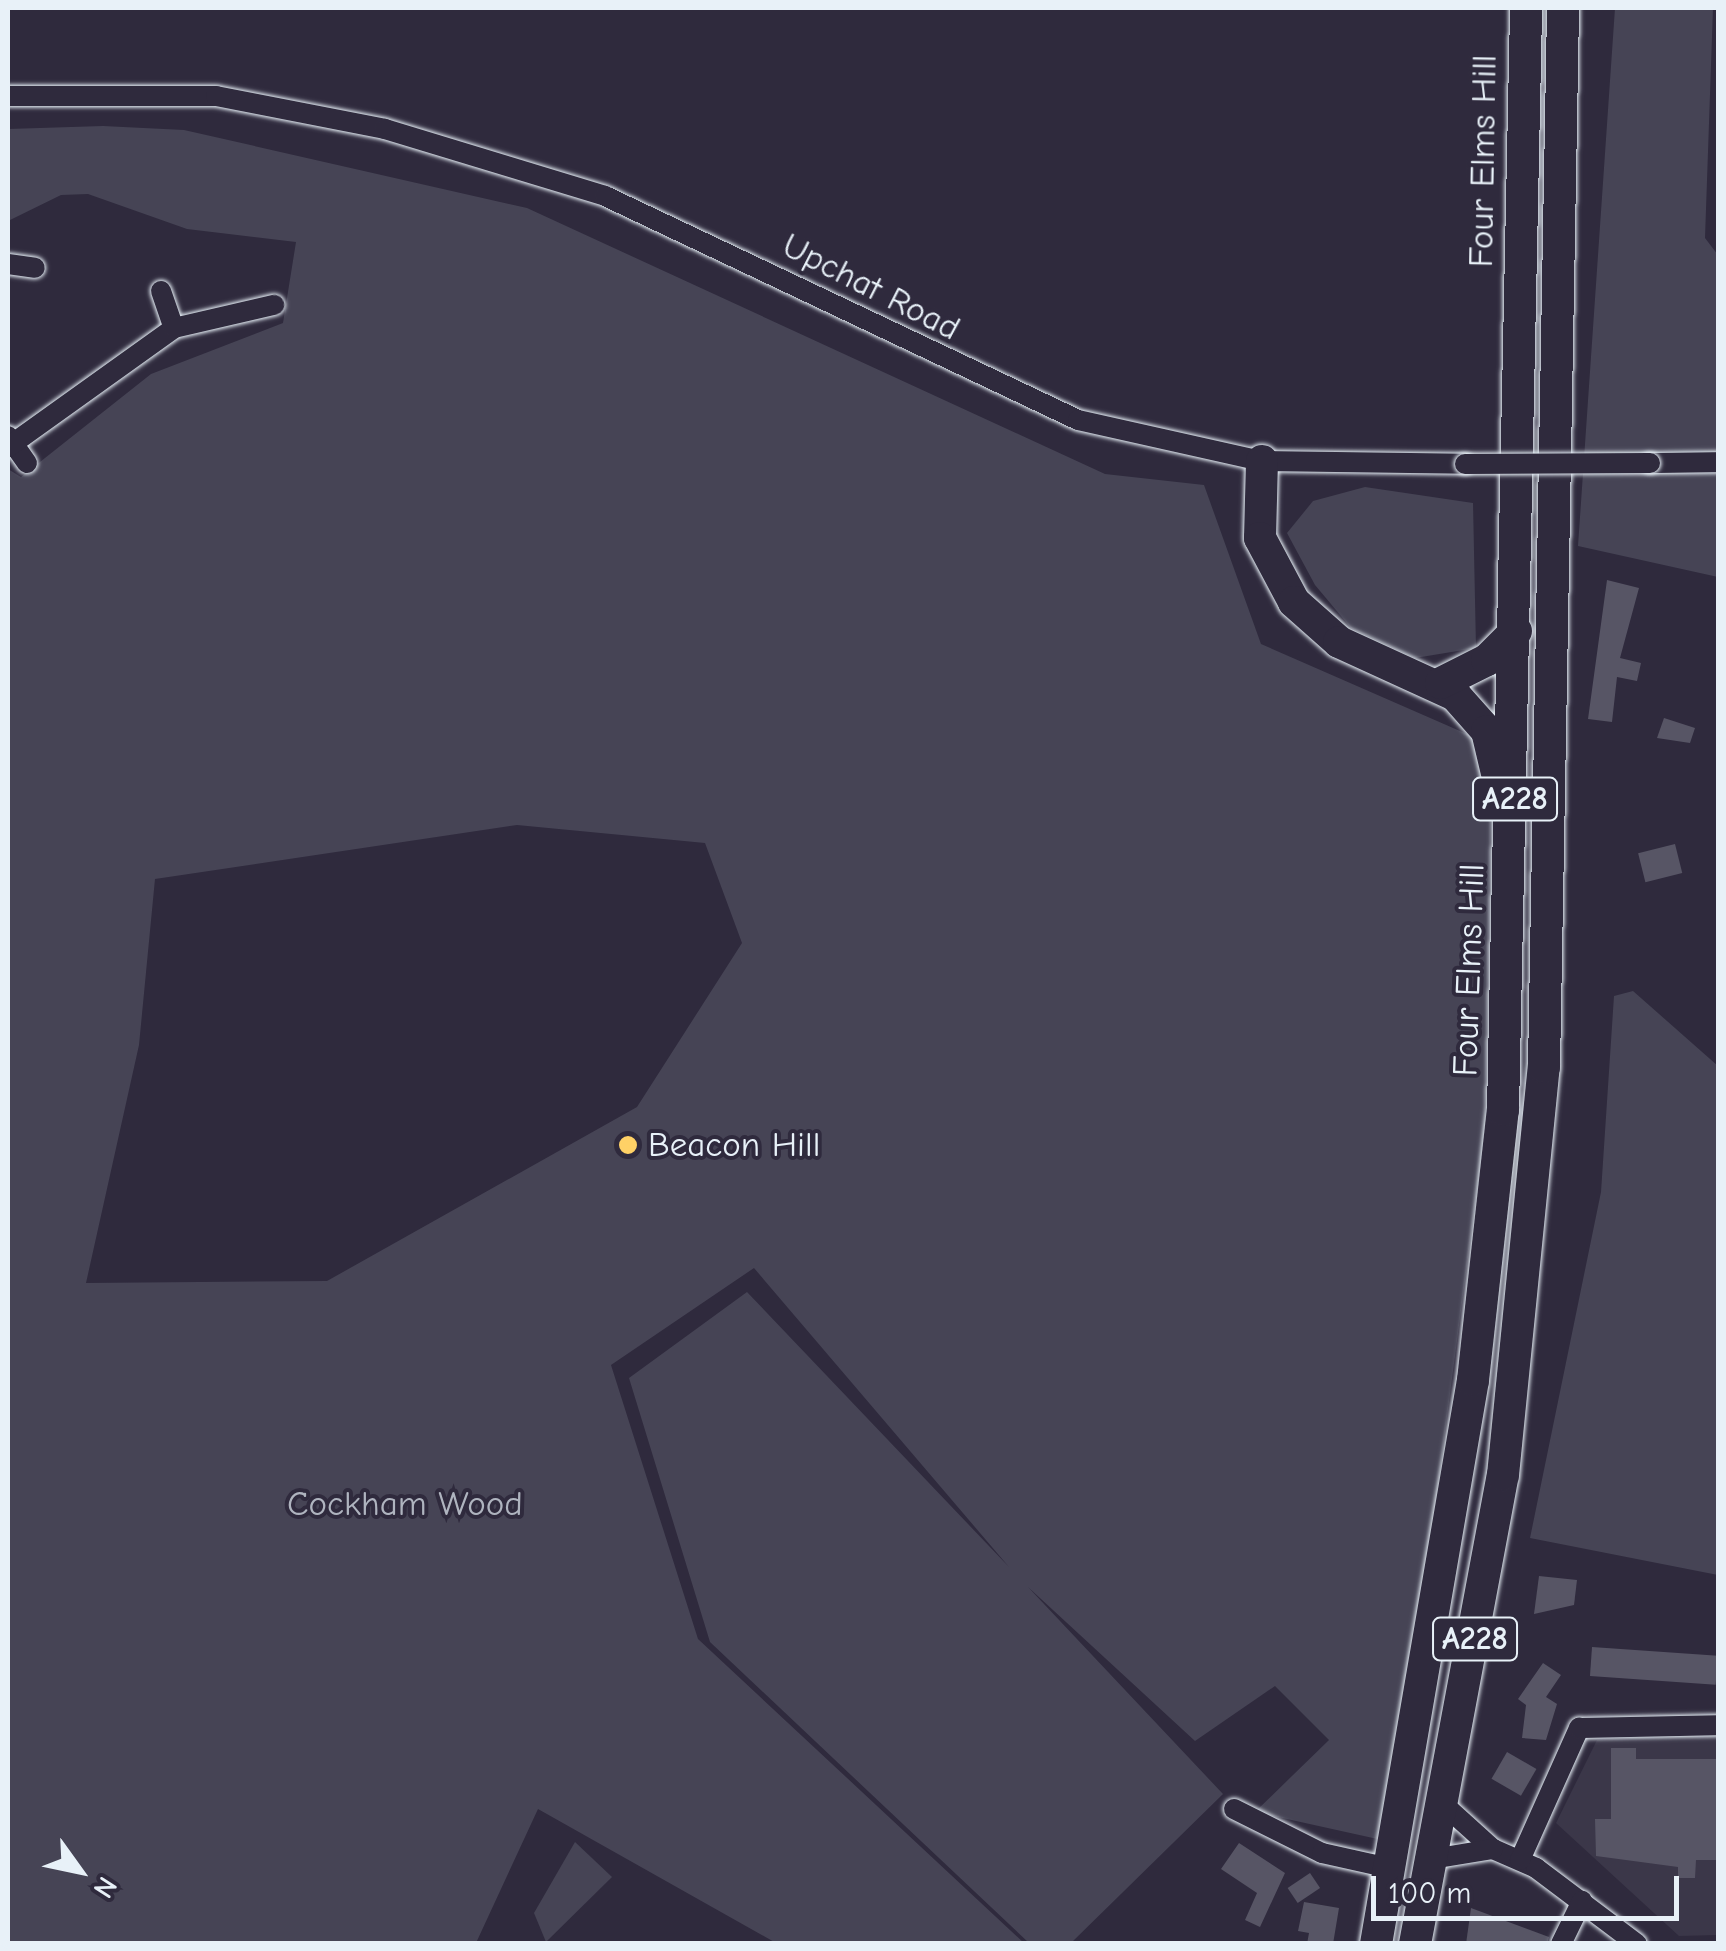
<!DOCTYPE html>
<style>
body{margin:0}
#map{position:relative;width:1726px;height:1951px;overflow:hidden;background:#2f2a3d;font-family:"Comic Neue",sans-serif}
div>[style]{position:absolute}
.built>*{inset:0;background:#3b3749}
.green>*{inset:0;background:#464455}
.building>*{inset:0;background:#575565;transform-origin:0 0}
.roads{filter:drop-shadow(0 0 2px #e8f1f8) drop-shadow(0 0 2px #e8f1f8)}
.minor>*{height:20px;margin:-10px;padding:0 10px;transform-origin:10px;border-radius:10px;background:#2f2a3d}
.primary>*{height:32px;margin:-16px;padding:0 16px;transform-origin:16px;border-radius:16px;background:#2f2a3d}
.bridges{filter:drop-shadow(0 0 2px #e8f1f8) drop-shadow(0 0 2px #e8f1f8)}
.minor-bridge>*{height:20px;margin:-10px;padding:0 10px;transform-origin:10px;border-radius:10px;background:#2f2a3d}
.dots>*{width:28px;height:28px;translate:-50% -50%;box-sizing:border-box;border:5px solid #2f2a3d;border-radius:50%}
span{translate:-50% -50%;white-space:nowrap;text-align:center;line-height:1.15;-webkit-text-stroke:8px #2f2a3d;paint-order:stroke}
.shield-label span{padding:2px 8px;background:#2f2a3d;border:2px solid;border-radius:8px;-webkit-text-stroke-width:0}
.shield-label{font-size:32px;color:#e8f1f8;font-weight:700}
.street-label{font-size:35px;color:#e8f1f8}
.poi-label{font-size:35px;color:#e8f1f8}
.left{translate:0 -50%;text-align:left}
.park-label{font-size:35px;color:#afb4bf}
.frame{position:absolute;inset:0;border:10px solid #e8f1f8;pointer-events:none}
.north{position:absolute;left:30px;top:1821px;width:100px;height:100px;-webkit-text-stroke:8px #2f2a3d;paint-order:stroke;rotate:123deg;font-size:28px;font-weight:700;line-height:40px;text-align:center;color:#e8f1f8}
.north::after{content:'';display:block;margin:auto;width:35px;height:45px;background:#e8f1f8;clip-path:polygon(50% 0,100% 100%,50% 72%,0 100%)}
.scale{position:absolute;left:1371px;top:1876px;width:308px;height:45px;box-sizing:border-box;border:5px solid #e8f1f8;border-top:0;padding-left:12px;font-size:30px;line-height:35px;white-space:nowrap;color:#e8f1f8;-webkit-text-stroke:8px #2f2a3d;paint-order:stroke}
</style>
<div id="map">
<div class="built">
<i style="clip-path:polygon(1718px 1733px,1718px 1935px,1679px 1936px,1556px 1823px,1597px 1740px)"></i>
</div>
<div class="green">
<i style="clip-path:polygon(1615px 8px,1713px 8px,1705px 238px,1718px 255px,1718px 577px,1578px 546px)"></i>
<i style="clip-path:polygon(evenodd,103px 126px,184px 130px,527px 208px,1105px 474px,1204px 485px,1261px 644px,1492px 745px,1485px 1128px,1391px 1842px,1255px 1812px,1329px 1740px,1275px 1686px,1195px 1741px,1028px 1587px,1223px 1794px,1071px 1943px,1029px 1943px,710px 1642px,629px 1378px,747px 1292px,1009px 1567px,754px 1268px,611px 1365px,698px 1639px,1024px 1943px,776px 1943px,538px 1809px,476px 1943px,8px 1943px,8px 469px,21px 477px,151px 374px,283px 323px,296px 242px,187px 229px,88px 194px,61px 195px,8px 221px,8px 129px,103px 126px,517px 825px,705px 843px,742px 943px,637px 1107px,327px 1281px,86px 1283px,139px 1045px,155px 879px,517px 825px)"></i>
<i style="clip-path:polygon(1365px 487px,1473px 503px,1476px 648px,1415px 658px,1351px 628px,1315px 585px,1287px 533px,1313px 501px)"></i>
<i style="clip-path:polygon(1633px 991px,1718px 1066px,1718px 1575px,1530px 1538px,1601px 1192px,1614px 996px)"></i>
<i style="clip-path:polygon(575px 1842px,612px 1877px,546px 1942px,534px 1913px)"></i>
</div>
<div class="building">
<i style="clip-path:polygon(1607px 580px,1639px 588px,1620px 658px,1641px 663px,1637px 681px,1617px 677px,1612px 722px,1588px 719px)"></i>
<i style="clip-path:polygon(1664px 718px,1695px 728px,1690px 743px,1657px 738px)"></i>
<i style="left:1675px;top:844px;width:30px;height:38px;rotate:76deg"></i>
<i style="clip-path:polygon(1539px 1576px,1577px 1580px,1574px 1605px,1534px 1614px)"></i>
<i style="left:1592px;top:1647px;width:126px;height:29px;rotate:4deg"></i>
<i style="clip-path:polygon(1543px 1663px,1561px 1675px,1546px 1697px,1557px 1704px,1546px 1740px,1522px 1738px,1526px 1705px,1518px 1699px)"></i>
<i style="clip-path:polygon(1611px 1748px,1636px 1748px,1636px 1759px,1718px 1759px,1718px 1860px,1696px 1860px,1695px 1878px,1678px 1878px,1678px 1867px,1596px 1856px,1595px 1819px,1611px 1819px)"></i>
<i style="left:1507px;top:1752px;width:34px;height:31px;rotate:30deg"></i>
<i style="clip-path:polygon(1239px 1843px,1285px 1873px,1260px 1927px,1245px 1920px,1257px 1893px,1221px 1869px)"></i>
<i style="left:1310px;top:1873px;width:18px;height:27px;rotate:56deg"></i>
<i style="clip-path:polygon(1304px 1902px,1339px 1908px,1333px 1944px,1307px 1944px,1309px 1933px,1298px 1931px)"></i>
<i style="clip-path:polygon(1471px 1908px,1549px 1937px,1547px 1944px,1466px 1944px)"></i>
</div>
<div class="roads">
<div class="minor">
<i style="left:8px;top:96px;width:208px"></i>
<i style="left:216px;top:96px;width:172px;rotate:11deg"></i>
<i style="left:385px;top:129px;width:230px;rotate:16.9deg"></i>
<i style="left:605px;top:196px;width:523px;rotate:25.34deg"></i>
<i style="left:1078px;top:420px;width:189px;rotate:12.6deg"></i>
<i style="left:1262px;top:461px;width:203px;rotate:0.8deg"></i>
<i style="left:8px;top:264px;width:27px;rotate:8deg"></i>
<i style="left:161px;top:291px;width:39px;rotate:71deg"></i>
<i style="left:8px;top:436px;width:33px;rotate:55deg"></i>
<i style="left:8px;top:447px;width:204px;rotate:-35.6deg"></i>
<i style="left:174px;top:328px;width:103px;rotate:-13deg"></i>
<i style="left:1650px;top:463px;width:68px;rotate:-0.8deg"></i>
<i style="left:1443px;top:1804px;width:67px;rotate:42deg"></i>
<i style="left:1493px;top:1849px;width:47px;rotate:23.8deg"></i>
<i style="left:1536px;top:1868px;width:126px;rotate:37deg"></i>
<i style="left:1234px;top:1809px;width:98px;rotate:26.6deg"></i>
<i style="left:1322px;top:1853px;width:69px;rotate:12.6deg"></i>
<i style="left:1432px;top:1859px;width:62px;rotate:-9.3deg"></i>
<i style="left:1520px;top:1860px;width:145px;rotate:-65.9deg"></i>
<i style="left:1579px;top:1728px;width:139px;rotate:-1.2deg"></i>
<i style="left:1561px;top:1944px;width:48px;rotate:-64deg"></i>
</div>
<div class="primary">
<i style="left:1262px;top:461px;width:77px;rotate:91.5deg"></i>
<i style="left:1260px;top:538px;width:72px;rotate:62deg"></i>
<i style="left:1294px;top:602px;width:60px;rotate:41.6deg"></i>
<i style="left:1339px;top:642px;width:128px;rotate:24.6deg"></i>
<i style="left:1455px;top:695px;width:48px;rotate:48.4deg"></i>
<i style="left:1487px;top:731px;width:57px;rotate:76.7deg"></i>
<i style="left:1441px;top:683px;width:51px;rotate:-26.6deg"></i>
<i style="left:1487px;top:660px;width:41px;rotate:-45deg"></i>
<i style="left:1376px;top:1944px;width:572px;rotate:-80.24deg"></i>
<i style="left:1473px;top:1380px;width:272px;rotate:-83.7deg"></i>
<i style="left:1503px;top:1110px;width:1102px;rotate:-88.8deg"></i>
<i style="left:1415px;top:1944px;width:477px;rotate:-79.4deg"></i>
<i style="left:1503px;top:1475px;width:410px;rotate:-84.3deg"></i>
<i style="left:1544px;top:1067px;width:1059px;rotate:-88.97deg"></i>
</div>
</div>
<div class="bridges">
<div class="minor-bridge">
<i style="left:1465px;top:464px;width:185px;rotate:-0.3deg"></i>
</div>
</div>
<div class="dots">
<i style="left:628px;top:1145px;background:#ffd166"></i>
</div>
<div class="shield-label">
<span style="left:1515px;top:799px">A228</span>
<span style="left:1475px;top:1639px">A228</span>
</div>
<div class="street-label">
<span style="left:1483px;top:161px;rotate:-89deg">Four Elms Hill</span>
<span style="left:871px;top:287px;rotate:27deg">Upchat Road</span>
<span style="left:1469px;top:970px;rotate:-88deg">Four Elms Hill</span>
</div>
<div class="poi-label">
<span class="left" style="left:648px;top:1145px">Beacon Hill</span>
</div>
<div class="park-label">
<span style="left:405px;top:1504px">Cockham Wood</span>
</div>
<div class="frame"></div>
<div class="north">N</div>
<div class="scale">100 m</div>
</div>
